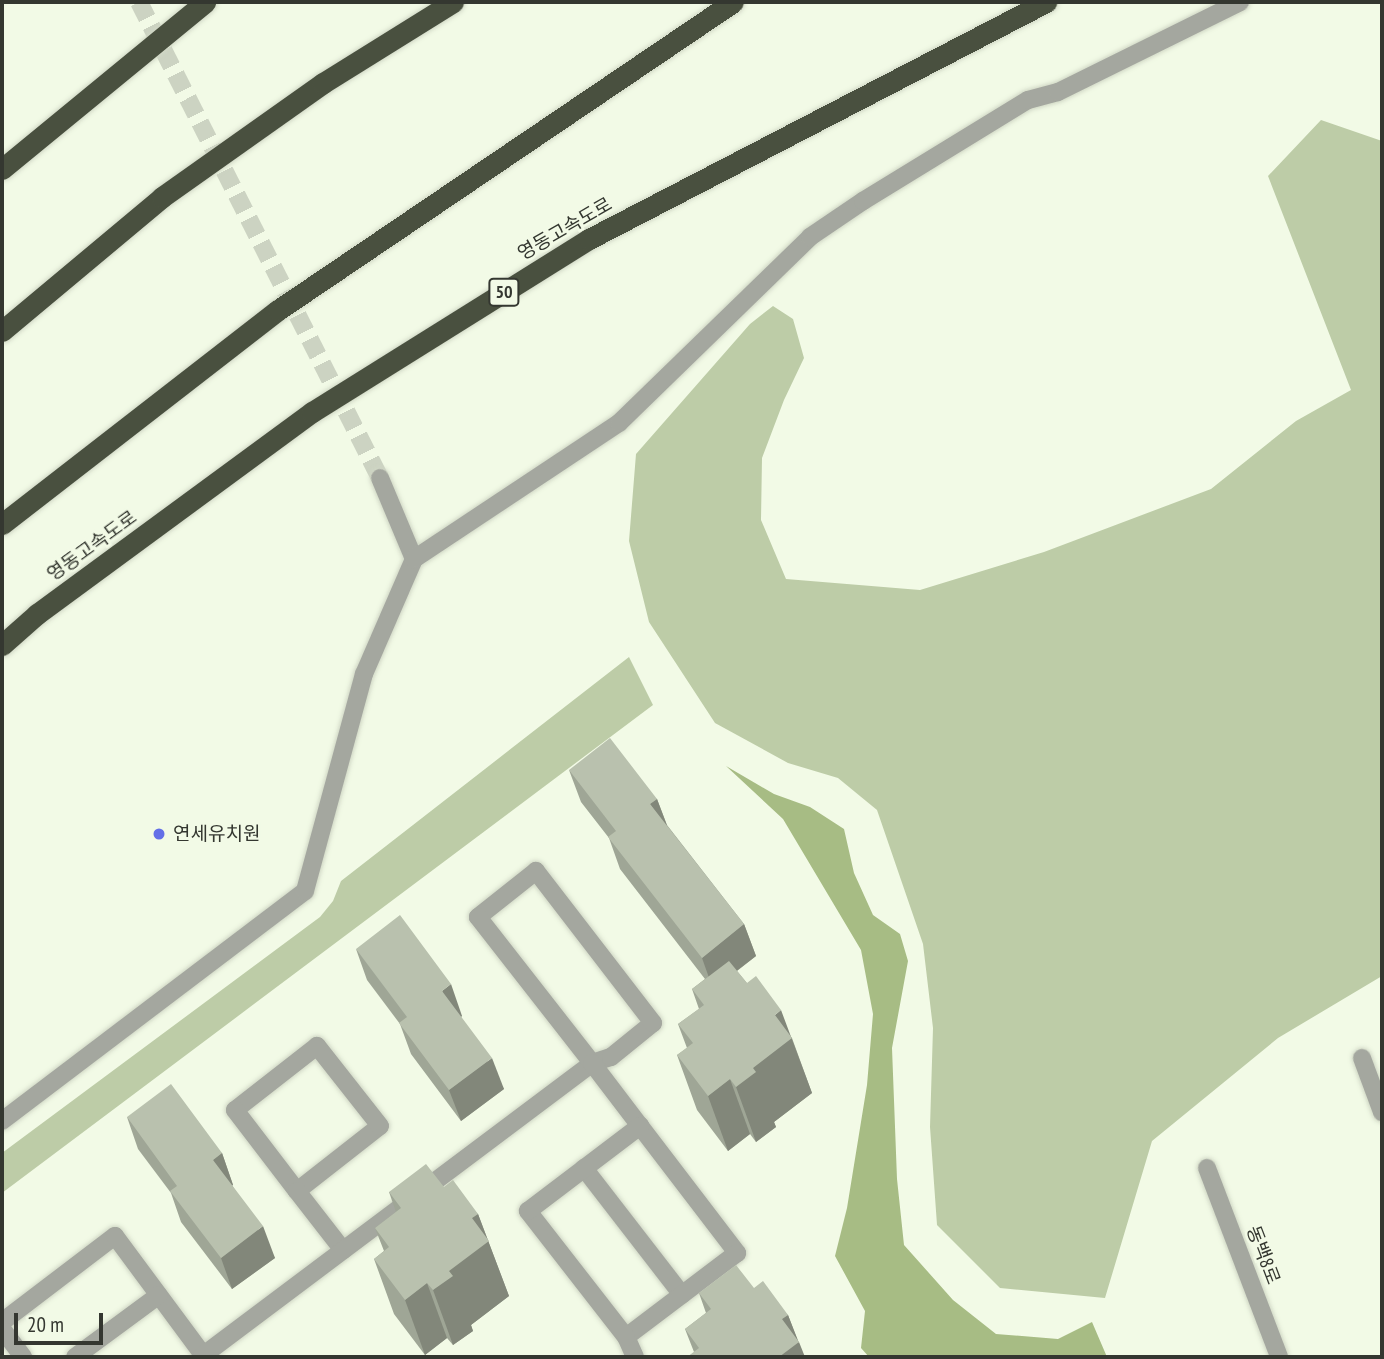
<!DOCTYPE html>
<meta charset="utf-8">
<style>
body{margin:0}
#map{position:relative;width:1384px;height:1359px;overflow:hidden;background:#f2fae6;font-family:"PT Sans Narrow","Noto Sans KR",sans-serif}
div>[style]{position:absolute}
.green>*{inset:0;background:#bdcca7}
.water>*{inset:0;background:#a7bc84}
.minor-tunnel>*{height:18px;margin-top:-9px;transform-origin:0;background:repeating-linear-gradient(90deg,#ccd3c2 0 18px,transparent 0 27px)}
.roads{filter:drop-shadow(0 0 2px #d0d7c5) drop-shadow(0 0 2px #d0d7c5)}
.minor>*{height:18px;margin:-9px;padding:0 9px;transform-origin:9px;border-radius:9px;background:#a4a79f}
.highway>*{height:21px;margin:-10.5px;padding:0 10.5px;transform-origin:10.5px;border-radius:10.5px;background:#49503f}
.wall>*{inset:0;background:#9fa696}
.shaded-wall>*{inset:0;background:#82877a}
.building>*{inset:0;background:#b9c1ae}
.dots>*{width:19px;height:19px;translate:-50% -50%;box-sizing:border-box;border:4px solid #f2fae6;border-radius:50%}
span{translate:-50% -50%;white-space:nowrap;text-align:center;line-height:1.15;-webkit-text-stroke:5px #f2fae6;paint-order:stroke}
.shield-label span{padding:2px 5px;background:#f2fae6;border:2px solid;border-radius:5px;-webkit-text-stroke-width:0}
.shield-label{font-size:18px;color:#343730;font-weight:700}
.street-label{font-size:19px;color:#343730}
.poi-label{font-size:19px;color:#343730}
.left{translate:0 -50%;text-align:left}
.frame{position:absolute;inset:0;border:4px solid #343730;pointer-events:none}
.scale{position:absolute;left:14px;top:1313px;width:89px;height:32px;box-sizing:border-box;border:4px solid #343730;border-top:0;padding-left:9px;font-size:21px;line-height:24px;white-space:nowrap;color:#343730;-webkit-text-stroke:5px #f2fae6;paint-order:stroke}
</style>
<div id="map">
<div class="green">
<i style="clip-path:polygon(1321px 120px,1382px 141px,1382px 976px,1278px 1038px,1152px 1141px,1105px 1298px,1000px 1288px,937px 1225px,930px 1127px,933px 1028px,923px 944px,877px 810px,838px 778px,788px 763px,715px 723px,649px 622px,629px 541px,636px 454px,750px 324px,773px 306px,793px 319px,804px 358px,784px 400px,762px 458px,761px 520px,786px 579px,920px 590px,1044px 552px,1211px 489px,1296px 421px,1351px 390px,1268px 176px)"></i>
<i style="clip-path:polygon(629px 657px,653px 705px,2px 1193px,2px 1153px,320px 917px,333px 901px,341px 881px)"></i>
</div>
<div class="water">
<i style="clip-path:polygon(726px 766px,774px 794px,810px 807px,844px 829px,854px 873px,873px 915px,900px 934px,908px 961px,892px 1048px,897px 1179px,904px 1245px,953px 1300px,996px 1334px,1058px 1339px,1092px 1322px,1107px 1357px,869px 1357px,861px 1348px,865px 1311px,835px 1256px,847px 1208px,867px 1085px,873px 1014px,861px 950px,783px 819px)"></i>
</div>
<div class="minor-tunnel">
<i style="left:139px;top:2px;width:534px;rotate:63.15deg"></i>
</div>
<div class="roads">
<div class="minor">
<i style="left:380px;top:478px;width:88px;rotate:67.2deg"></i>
<i style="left:1362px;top:1058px;width:58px;rotate:69.7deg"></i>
<i style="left:2px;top:1121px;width:380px;rotate:-37.2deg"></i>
<i style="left:305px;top:891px;width:225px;rotate:-74.8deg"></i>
<i style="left:364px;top:674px;width:125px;rotate:-66.5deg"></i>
<i style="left:414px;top:559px;width:246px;rotate:-33.6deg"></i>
<i style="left:619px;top:423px;width:267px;rotate:-44.2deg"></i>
<i style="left:810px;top:237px;width:64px;rotate:-34.2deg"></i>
<i style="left:863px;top:201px;width:193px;rotate:-31.5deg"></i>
<i style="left:1028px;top:100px;width:31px;rotate:-15deg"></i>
<i style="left:1058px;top:92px;width:203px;rotate:-26.3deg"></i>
<i style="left:584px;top:1168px;width:160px;rotate:52.3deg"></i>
<i style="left:1207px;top:1168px;width:202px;rotate:69.1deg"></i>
<i style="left:297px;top:1191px;width:105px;rotate:-38.1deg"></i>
<i style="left:380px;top:1126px;width:102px;rotate:-128.2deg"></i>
<i style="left:317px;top:1046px;width:104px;rotate:142deg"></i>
<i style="left:235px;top:1110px;width:102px;rotate:52.6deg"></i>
<i style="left:297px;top:1191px;width:75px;rotate:52.1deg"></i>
<i style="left:2px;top:1322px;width:142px;rotate:-37.3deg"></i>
<i style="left:115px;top:1236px;width:148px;rotate:53.5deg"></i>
<i style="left:2px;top:1329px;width:35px;rotate:53deg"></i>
<i style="left:75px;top:1357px;width:104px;rotate:-36.4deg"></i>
<i style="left:201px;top:1357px;width:489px;rotate:-36.9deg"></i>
<i style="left:592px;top:1063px;width:20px;rotate:-18deg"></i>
<i style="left:611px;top:1057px;width:54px;rotate:-39deg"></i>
<i style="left:653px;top:1023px;width:192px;rotate:-127.6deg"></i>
<i style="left:536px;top:871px;width:74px;rotate:141.6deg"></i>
<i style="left:478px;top:917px;width:185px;rotate:52deg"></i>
<i style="left:592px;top:1063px;width:79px;rotate:52.7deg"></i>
<i style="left:640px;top:1126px;width:160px;rotate:52.6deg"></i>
<i style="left:737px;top:1253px;width:139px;rotate:142.9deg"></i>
<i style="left:635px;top:1357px;width:22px;rotate:-114deg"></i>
<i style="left:626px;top:1337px;width:160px;rotate:-127.9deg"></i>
<i style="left:528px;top:1211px;width:141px;rotate:-37.2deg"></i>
</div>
<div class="highway">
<i style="left:2px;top:169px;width:263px;rotate:-39.4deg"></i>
<i style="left:2px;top:331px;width:209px;rotate:-39.9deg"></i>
<i style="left:162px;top:197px;width:197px;rotate:-35.3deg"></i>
<i style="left:323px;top:83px;width:153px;rotate:-31.9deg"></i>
<i style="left:2px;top:524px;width:349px;rotate:-37.8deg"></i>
<i style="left:278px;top:310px;width:549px;rotate:-34.09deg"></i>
<i style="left:2px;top:645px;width:47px;rotate:-41.5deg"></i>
<i style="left:37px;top:614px;width:341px;rotate:-36.3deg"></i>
<i style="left:312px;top:412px;width:327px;rotate:-32deg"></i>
<i style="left:589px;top:239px;width:515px;rotate:-27.41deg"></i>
</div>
</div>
<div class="wall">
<i style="clip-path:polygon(569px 770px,657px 799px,667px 825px,744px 924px,756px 956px,737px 971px,792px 1038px,812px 1093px,774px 1122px,776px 1127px,756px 1142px,750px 1134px,728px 1151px,697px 1110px,677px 1055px,687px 1048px,678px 1024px,699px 1009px,692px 989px,705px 979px,620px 869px,609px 838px,581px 802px)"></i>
<i style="clip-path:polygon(356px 949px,462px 1016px,461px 1017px,504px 1089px,461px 1121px,411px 1054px,400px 1024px,367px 980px)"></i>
<i style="clip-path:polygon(127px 1117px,222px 1153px,233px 1185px,232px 1185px,275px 1258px,232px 1289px,181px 1222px,171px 1193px,138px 1149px)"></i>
<i style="clip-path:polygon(444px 1187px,478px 1214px,509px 1296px,471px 1325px,473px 1331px,453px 1345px,447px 1338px,425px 1355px,394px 1314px,374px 1259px,384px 1251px,375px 1228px,396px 1212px,389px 1192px)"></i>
<i style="clip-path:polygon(754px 1288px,788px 1315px,797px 1339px,694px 1352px,685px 1329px,706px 1313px,699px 1293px)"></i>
</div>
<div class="shaded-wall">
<i style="clip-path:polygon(657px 799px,669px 831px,650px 804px)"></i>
<i style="clip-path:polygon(744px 924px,756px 956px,713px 989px,702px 958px)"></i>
<i style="clip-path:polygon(451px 984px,462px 1016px,453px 1022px,442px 991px)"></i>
<i style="clip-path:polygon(781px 1010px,812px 1093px,774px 1122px,776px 1127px,756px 1142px,736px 1087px,753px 1068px,775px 1015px)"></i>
<i style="clip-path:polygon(492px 1058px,504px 1089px,461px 1121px,449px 1090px)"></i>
<i style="clip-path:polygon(730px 1079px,750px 1134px,728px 1151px,708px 1096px)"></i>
<i style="clip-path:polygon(222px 1153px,233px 1185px,224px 1191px,213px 1160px)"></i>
<i style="clip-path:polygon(478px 1214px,509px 1296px,471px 1325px,473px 1331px,453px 1345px,433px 1290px,449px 1271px,472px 1218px)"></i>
<i style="clip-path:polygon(263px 1226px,275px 1258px,232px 1289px,221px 1258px)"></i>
<i style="clip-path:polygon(427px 1283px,447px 1338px,425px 1355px,405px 1300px)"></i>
<i style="clip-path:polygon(788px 1315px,799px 1343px,799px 1342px,805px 1357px,779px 1357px,782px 1319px)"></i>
</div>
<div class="building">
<i style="clip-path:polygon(610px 738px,657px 799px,650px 804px,744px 924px,702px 958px,608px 837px,616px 831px,569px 770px)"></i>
<i style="clip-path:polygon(400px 915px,451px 984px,442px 991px,492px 1058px,449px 1090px,399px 1023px,407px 1017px,356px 949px)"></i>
<i style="clip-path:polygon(729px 961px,747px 983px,756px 976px,781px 1010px,775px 1015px,792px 1038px,753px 1068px,756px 1072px,736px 1087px,730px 1079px,708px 1096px,677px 1055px,693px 1043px,678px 1024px,704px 1005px,692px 989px)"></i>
<i style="clip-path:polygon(171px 1084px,222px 1153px,213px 1160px,263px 1226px,221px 1258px,170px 1191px,177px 1186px,127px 1117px)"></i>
<i style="clip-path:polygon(426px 1164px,444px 1187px,453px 1180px,478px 1214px,472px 1218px,489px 1241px,449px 1271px,453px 1276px,433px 1290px,427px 1283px,405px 1300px,374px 1259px,389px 1247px,375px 1228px,401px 1208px,389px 1192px)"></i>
<i style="clip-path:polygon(736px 1265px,754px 1288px,763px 1281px,788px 1315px,782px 1319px,799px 1342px,779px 1357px,687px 1357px,699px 1348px,685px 1329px,711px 1309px,699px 1293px)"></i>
</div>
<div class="dots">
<i style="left:159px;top:834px;background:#636fe7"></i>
</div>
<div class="shield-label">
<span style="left:504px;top:292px">50</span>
</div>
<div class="street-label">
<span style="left:565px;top:229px;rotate:-30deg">영동고속도로</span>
<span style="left:92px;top:546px;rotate:-36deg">영동고속도로</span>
<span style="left:1263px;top:1255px;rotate:69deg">동백8로</span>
</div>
<div class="poi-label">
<span class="left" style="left:173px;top:834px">연세유치원</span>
</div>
<div class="frame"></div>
<div class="scale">20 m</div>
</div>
